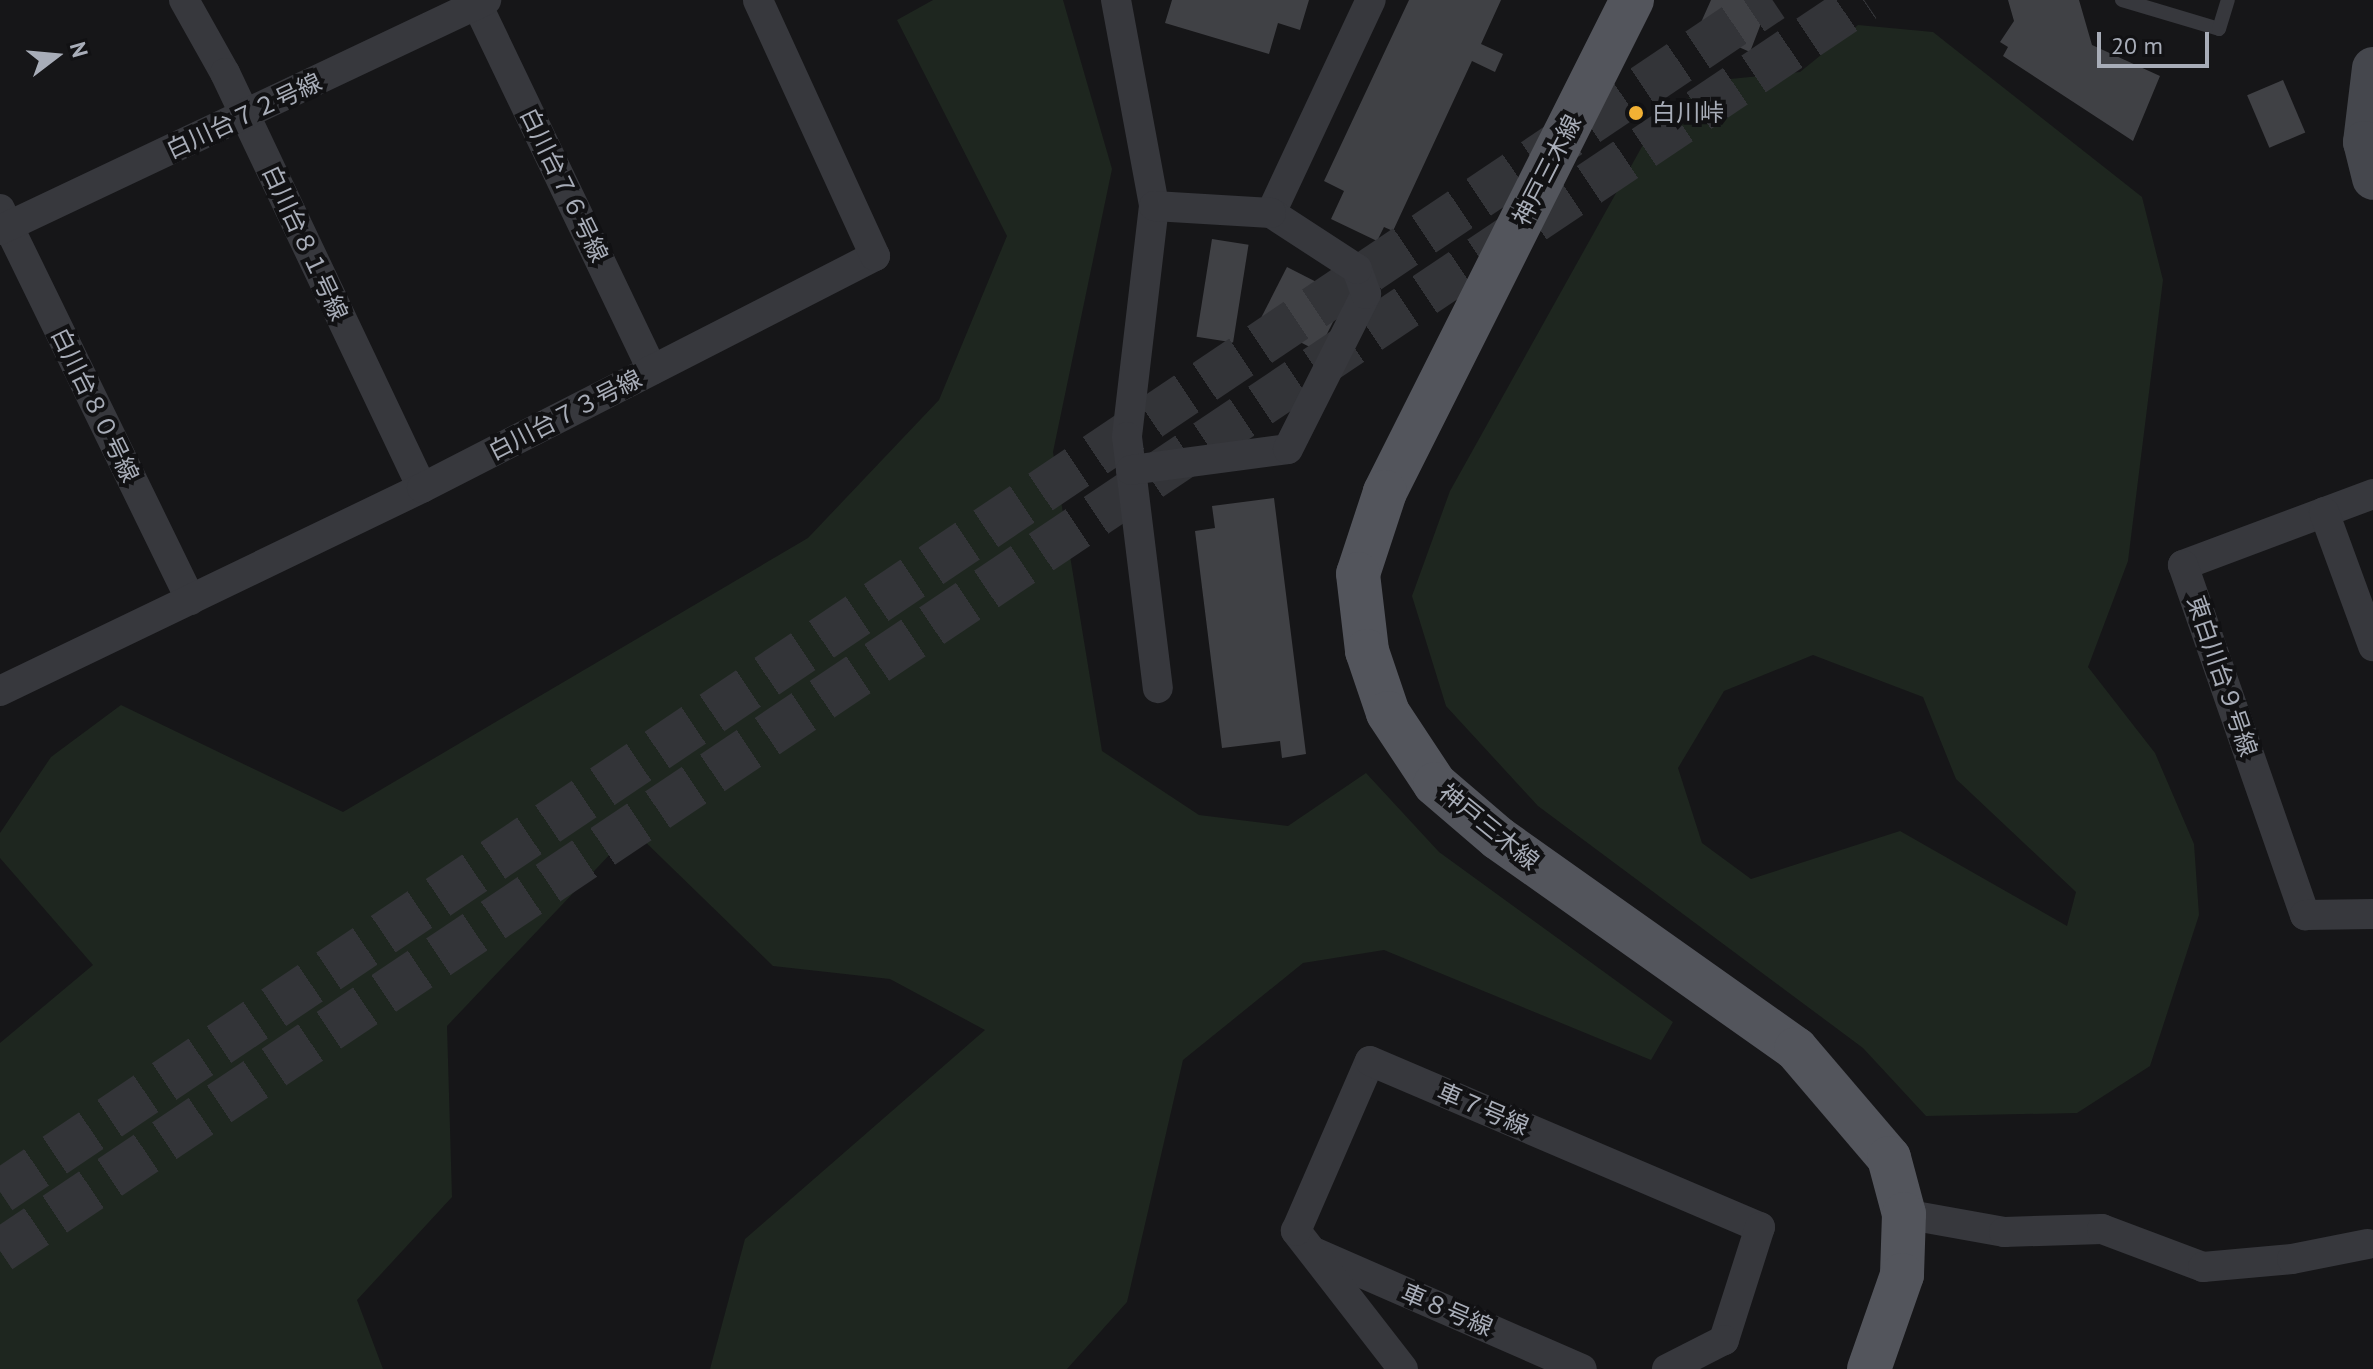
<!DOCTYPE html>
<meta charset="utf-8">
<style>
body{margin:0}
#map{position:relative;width:2373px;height:1369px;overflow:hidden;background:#161618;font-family:"PT Sans","Noto Sans JP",sans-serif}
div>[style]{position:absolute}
.green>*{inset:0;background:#1e261f}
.building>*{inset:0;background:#404145;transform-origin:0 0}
.highway-tunnel>*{height:44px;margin-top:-22px;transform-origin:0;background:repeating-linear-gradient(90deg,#333438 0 44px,transparent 0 66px)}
.lane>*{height:14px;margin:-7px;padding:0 7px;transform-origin:7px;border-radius:7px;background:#37383d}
.street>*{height:30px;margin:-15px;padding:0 15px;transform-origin:15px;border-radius:15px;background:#37383d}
.secondary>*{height:42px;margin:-21px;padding:0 21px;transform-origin:21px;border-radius:21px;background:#45474d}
.primary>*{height:44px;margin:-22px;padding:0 22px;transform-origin:22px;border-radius:22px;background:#53555c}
.dots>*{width:22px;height:22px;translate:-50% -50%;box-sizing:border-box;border:4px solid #111113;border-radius:50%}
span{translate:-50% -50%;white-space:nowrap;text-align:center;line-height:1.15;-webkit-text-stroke:8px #111113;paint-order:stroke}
.poi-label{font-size:24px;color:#a8adb8}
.left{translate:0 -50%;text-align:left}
.street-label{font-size:24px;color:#a8adb8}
.north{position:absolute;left:16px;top:16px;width:80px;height:80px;-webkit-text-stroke:6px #111113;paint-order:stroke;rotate:74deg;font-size:22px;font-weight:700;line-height:32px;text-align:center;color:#a8adb8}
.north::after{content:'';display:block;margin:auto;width:28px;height:36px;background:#a8adb8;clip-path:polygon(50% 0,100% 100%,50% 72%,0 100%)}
.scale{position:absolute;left:2097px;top:32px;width:112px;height:36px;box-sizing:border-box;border:4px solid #a8adb8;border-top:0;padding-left:10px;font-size:24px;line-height:28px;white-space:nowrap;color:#a8adb8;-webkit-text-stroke:6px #111113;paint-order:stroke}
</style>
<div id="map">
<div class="green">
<i style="clip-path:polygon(933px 0,1063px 0,1112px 169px,1053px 452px,1102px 751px,1199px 815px,1288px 826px,1366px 773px,1439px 852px,1673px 1022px,1651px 1060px,1384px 950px,1303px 963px,1183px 1060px,1127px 1302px,1067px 1369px,710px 1369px,745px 1239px,985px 1030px,890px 979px,773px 966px,633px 830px,447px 1026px,452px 1197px,357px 1300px,383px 1369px,0 1369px,0 1043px,93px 965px,0 858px,0 833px,51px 757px,121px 705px,343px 812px,808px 538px,939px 400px,1007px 236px,897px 20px)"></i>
<i style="clip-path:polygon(evenodd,1858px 25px,1933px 32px,2142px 197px,2163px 280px,2128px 561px,2088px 667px,2155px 753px,2194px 844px,2199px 915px,2150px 1066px,2077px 1113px,1926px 1116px,1863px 1048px,1538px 806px,1446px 706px,1412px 596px,1450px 491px,1659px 116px,1720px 80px,1800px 72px,1858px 25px,1813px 655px,1923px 697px,1956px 779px,2076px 892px,2067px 926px,1900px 831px,1751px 879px,1702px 843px,1678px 768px,1724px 691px,1813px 655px)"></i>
</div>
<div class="building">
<i style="clip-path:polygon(1172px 0,1309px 0,1300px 30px,1278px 23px,1269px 54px,1165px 23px)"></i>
<i style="clip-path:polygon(1409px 0,1501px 0,1481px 44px,1503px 54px,1495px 72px,1472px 61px,1393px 231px,1384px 227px,1377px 241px,1331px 219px,1344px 191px,1324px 181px)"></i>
<i style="clip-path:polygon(1711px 0,1770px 0,1750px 52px,1725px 41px,1721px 50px,1700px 41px,1704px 32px,1698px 29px)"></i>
<i style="clip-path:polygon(2008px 0,2079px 0,2092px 45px,2160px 76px,2133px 141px,2003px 56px,2008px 47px,2000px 42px,2014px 21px)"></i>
<i style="left:2283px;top:80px;width:57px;height:39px;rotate:67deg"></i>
<i style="left:1212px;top:239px;width:37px;height:99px;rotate:9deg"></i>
<i style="left:1287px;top:267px;width:66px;height:61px;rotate:27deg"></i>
<i style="clip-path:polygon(1274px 498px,1306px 754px,1282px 758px,1280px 741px,1222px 748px,1195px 531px,1215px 528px,1212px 506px)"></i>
</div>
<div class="highway-tunnel">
<i style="left:0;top:1192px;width:2136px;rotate:-33.93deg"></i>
<i style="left:0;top:1251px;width:2245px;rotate:-33.87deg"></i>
</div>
<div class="lane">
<i style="left:2122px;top:0;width:101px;rotate:16.6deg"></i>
<i style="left:2219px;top:29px;width:30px;rotate:-73deg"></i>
</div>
<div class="street">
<i style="left:184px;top:0;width:84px;rotate:60.7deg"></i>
<i style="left:225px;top:73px;width:459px;rotate:64.6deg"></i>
<i style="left:475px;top:0;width:410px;rotate:64.4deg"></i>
<i style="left:1116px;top:0;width:209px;rotate:79.5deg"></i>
<i style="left:1154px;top:206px;width:233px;rotate:96.7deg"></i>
<i style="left:1127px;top:437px;width:253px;rotate:83deg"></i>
<i style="left:0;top:209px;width:435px;rotate:64deg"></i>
<i style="left:1271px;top:213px;width:235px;rotate:-64.9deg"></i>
<i style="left:0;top:230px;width:538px;rotate:-25.33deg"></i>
<i style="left:1131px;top:470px;width:158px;rotate:-7.6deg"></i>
<i style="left:1288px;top:449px;width:174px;rotate:-63.3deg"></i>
<i style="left:1366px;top:294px;width:27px;rotate:-110deg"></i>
<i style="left:1357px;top:269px;width:103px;rotate:-146.9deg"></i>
<i style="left:1271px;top:213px;width:117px;rotate:-176.6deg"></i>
<i style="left:2373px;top:494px;width:203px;rotate:159.5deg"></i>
<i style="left:2183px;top:565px;width:371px;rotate:70.8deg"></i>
<i style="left:2305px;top:915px;width:68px;rotate:-0.8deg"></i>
<i style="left:2324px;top:512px;width:143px;rotate:69.9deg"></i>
<i style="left:0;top:691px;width:468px;rotate:-25.7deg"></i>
<i style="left:422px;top:488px;width:509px;rotate:-27.12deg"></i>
<i style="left:875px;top:256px;width:281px;rotate:-114.6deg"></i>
<i style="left:1904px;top:1214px;width:102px;rotate:10.2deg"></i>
<i style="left:2004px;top:1232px;width:98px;rotate:-1.8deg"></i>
<i style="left:2102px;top:1229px;width:108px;rotate:20.6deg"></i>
<i style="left:2203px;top:1267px;width:89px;rotate:-5.1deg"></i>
<i style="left:2292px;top:1259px;width:77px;rotate:-11.2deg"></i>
<i style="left:1316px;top:1253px;width:290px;rotate:23.6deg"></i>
<i style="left:1403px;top:1369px;width:175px;rotate:-127.8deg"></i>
<i style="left:1296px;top:1231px;width:185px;rotate:-66.5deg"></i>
<i style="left:1370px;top:1061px;width:424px;rotate:23.1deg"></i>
<i style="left:1760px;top:1227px;width:119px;rotate:107.7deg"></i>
<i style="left:1724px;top:1340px;width:64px;rotate:153deg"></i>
</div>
<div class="secondary">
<i style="left:2373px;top:68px;width:75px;rotate:96.9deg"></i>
<i style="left:2364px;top:142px;width:38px;rotate:76deg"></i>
</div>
<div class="primary">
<i style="left:1632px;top:0;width:551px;rotate:116.66deg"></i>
<i style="left:1385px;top:492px;width:86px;rotate:108.2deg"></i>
<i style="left:1358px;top:574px;width:78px;rotate:83.3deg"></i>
<i style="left:1367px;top:651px;width:65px;rotate:71.3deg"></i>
<i style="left:1388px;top:713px;width:85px;rotate:56.5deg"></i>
<i style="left:1435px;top:784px;width:83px;rotate:40.6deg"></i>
<i style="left:1498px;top:838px;width:365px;rotate:35.3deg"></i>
<i style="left:1796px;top:1049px;width:143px;rotate:49.5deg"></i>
<i style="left:1889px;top:1158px;width:58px;rotate:75deg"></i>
<i style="left:1904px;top:1214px;width:61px;rotate:91.9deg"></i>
<i style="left:1902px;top:1275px;width:100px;rotate:109.3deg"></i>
</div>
<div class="dots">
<i style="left:1636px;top:113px;background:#f2b134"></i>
</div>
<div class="poi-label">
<span class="left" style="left:1652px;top:113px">白川峠</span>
</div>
<div class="street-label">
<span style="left:244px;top:116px;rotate:-25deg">白川台７２号線</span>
<span style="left:1547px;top:170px;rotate:-63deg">神戸三木線</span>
<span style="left:564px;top:185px;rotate:64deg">白川台７６号線</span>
<span style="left:305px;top:243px;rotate:65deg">白川台８１号線</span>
<span style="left:95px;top:405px;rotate:64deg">白川台８０号線</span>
<span style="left:565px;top:415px;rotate:-27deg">白川台７３号線</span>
<span style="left:2222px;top:676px;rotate:71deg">東白川台９号線</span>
<span style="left:1489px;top:827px;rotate:39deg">神戸三木線</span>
<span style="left:1483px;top:1109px;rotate:23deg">車７号線</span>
<span style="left:1447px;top:1310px;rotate:23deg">車８号線</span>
</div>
<div class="north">N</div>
<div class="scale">20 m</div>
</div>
